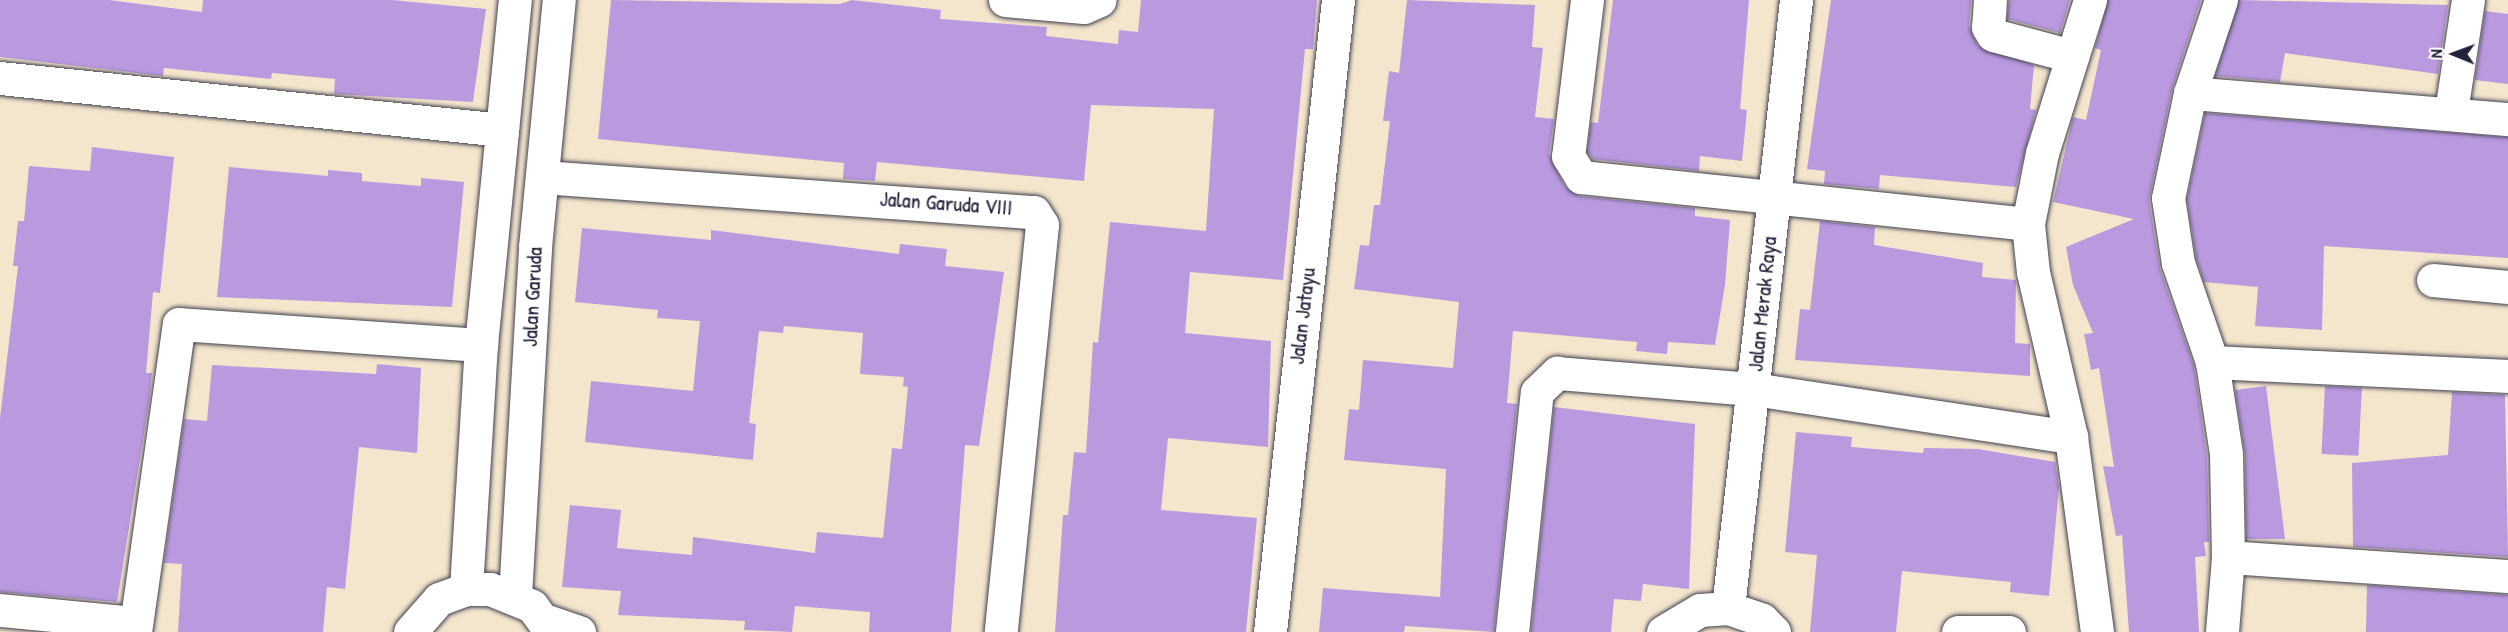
<!DOCTYPE html>
<style>
body{margin:0}
#map{position:relative;width:2508px;height:632px;overflow:hidden;background:#f3e6cc;font-family:"Patrick Hand",sans-serif}
div>[style]{position:absolute}
.building>*{inset:0;background:#b99adf;transform-origin:0 0}
.roads{filter:drop-shadow(0 0 2px #413f51) drop-shadow(0 0 2px #413f51)}
.minor>*{height:33px;margin:-16.5px;padding:0 16.5px;transform-origin:16.5px;border-radius:16.5px;background:#fff}
span{translate:-50% -50%;white-space:nowrap;text-align:center;line-height:1.15;-webkit-text-stroke:6px #fff;paint-order:stroke}
.street-label{font-size:22px;color:#22223b}
.north{position:absolute;left:2424px;top:24px;width:60px;height:60px;-webkit-text-stroke:4px #fff;paint-order:stroke;rotate:271deg;font-size:16px;font-weight:700;line-height:24px;text-align:center;color:#22223b}
.north::after{content:'';display:block;margin:auto;width:21px;height:27px;background:#22223b;clip-path:polygon(50% 0,100% 100%,50% 72%,0 100%)}
</style>
<div id="map">
<div class="building">
<i style="clip-path:polygon(0 0,109px 0,202px 12px,203px 0,392px 0,486px 9px,473px 102px,334px 94px,335px 79px,272px 73px,271px 79px,164px 68px,163px 76px,0 57px)"></i>
<i style="clip-path:polygon(611px 0,840px 4px,852px 0,941px 10px,940px 19px,1047px 27px,1046px 36px,1118px 44px,1119px 30px,1138px 32px,1141px 0,1317px 0,1313px 49px,1305px 49px,1283px 280px,1190px 272px,1185px 333px,1271px 341px,1268px 447px,1168px 438px,1161px 510px,1257px 518px,1246px 632px,1055px 632px,1063px 515px,1068px 515px,1074px 452px,1086px 453px,1093px 342px,1098px 343px,1110px 222px,1206px 231px,1214px 109px,1091px 105px,1084px 181px,877px 162px,875px 181px,843px 179px,844px 163px,598px 139px)"></i>
<i style="clip-path:polygon(1407px 0,1535px 5px,1532px 47px,1543px 48px,1535px 117px,1554px 119px,1549px 154px,1565px 187px,1579px 196px,1695px 208px,1695px 216px,1730px 220px,1725px 285px,1715px 345px,1668px 342px,1667px 354px,1636px 351px,1637px 342px,1513px 331px,1507px 403px,1517px 404px,1494px 632px,1405px 626px,1404px 632px,1319px 632px,1323px 588px,1440px 597px,1446px 469px,1344px 460px,1349px 409px,1359px 410px,1363px 360px,1453px 368px,1459px 302px,1354px 289px,1360px 245px,1369px 246px,1374px 205px,1380px 205px,1390px 121px,1383px 121px,1389px 71px,1399px 73px)"></i>
<i style="clip-path:polygon(1613px 0,1749px 0,1740px 109px,1747px 110px,1742px 161px,1700px 156px,1699px 171px,1592px 159px,1587px 152px,1591px 122px,1598px 123px)"></i>
<i style="clip-path:polygon(1831px 0,1971px 0,1969px 26px,1978px 46px,2034px 65px,2030px 109px,2036px 110px,2016px 187px,1880px 175px,1879px 189px,1824px 184px,1825px 171px,1807px 169px)"></i>
<i style="clip-path:polygon(2009px 0,2070px 0,2060px 33px,2007px 19px)"></i>
<i style="clip-path:polygon(2108px 0,2201px 0,2172px 89px,2149px 200px,2160px 269px,2194px 366px,2207px 456px,2209px 542px,2204px 542px,2206px 556px,2195px 557px,2199px 632px,2129px 632px,2122px 535px,2116px 536px,2103px 466px,2114px 467px,2099px 368px,2091px 370px,2084px 334px,2093px 333px,2073px 285px,2066px 247px,2134px 219px,2053px 202px,2073px 117px,2086px 120px,2101px 50px,2095px 48px)"></i>
<i style="clip-path:polygon(2239px 0,2448px 5px,2438px 74px,2285px 53px,2280px 82px,2215px 76px)"></i>
<i style="clip-path:polygon(2485px 11px,2508px 14px,2508px 84px,2475px 80px)"></i>
<i style="clip-path:polygon(2205px 113px,2508px 137px,2508px 258px,2324px 246px,2322px 330px,2255px 326px,2258px 287px,2204px 282px,2196px 258px,2187px 199px)"></i>
<i style="clip-path:polygon(92px 147px,174px 157px,160px 293px,153px 292px,146px 373px,152px 373px,149px 402px,117px 602px,0 592px,0 418px,18px 266px,13px 266px,18px 221px,24px 221px,29px 166px,90px 171px)"></i>
<i style="clip-path:polygon(229px 167px,328px 176px,328px 170px,362px 173px,362px 181px,421px 186px,421px 178px,464px 182px,452px 307px,217px 297px)"></i>
<i style="clip-path:polygon(1820px 221px,1875px 227px,1874px 245px,1983px 263px,1982px 277px,2016px 280px,2015px 343px,2030px 344px,2030px 376px,1795px 360px,1800px 309px,1810px 310px)"></i>
<i style="clip-path:polygon(582px 228px,711px 240px,711px 230px,899px 254px,900px 244px,947px 249px,945px 266px,1004px 272px,979px 446px,965px 445px,951px 632px,869px 632px,870px 612px,795px 606px,792px 632px,744px 630px,745px 621px,618px 615px,621px 591px,562px 587px,570px 505px,621px 510px,617px 548px,692px 555px,693px 537px,815px 553px,817px 532px,883px 538px,892px 448px,902px 449px,908px 387px,903px 386px,904px 377px,860px 374px,863px 333px,784px 326px,783px 333px,759px 331px,749px 423px,756px 424px,753px 460px,585px 442px,591px 381px,693px 391px,700px 321px,657px 318px,658px 310px,575px 302px)"></i>
<i style="clip-path:polygon(377px 364px,421px 368px,417px 453px,359px 447px,345px 589px,327px 587px,323px 632px,178px 632px,182px 564px,164px 563px,184px 419px,207px 421px,212px 365px,376px 374px)"></i>
<i style="clip-path:polygon(2266px 386px,2285px 539px,2246px 539px,2245px 454px,2235px 390px)"></i>
<i style="left:2325px;top:386px;width:37px;height:68px;rotate:3deg"></i>
<i style="clip-path:polygon(2452px 392px,2505px 395px,2508px 557px,2353px 547px,2352px 463px,2448px 455px)"></i>
<i style="clip-path:polygon(1554px 407px,1695px 424px,1689px 589px,1643px 584px,1641px 601px,1614px 599px,1611px 632px,1531px 632px)"></i>
<i style="clip-path:polygon(1796px 432px,1852px 437px,1851px 447px,1923px 453px,1924px 448px,1978px 449px,2055px 462px,2059px 487px,2049px 596px,2010px 592px,2011px 582px,1902px 571px,1896px 632px,1810px 632px,1817px 555px,1785px 552px)"></i>
<i style="clip-path:polygon(2367px 585px,2508px 595px,2508px 632px,2366px 632px)"></i>
</div>
<div class="roads">
<div class="minor">
<i style="left:1005px;top:0;width:79px;rotate:5.1deg"></i>
<i style="left:1084px;top:7px;width:17px;rotate:-24deg"></i>
<i style="left:1587px;top:0;width:157px;rotate:96.9deg"></i>
<i style="left:1568px;top:156px;width:25px;rotate:58deg"></i>
<i style="left:1581px;top:177px;width:449px;rotate:6deg"></i>
<i style="left:1990px;top:0;width:27px;rotate:94deg"></i>
<i style="left:1988px;top:27px;width:9px;rotate:58deg"></i>
<i style="left:1993px;top:35px;width:82px;rotate:14.9deg"></i>
<i style="left:2090px;top:0;width:160px;rotate:107.4deg"></i>
<i style="left:2042px;top:153px;width:72px;rotate:101.2deg"></i>
<i style="left:2028px;top:224px;width:48px;rotate:84.1deg"></i>
<i style="left:2033px;top:272px;width:169px;rotate:77deg"></i>
<i style="left:2071px;top:437px;width:197px;rotate:82.4deg"></i>
<i style="left:2221px;top:0;width:98px;rotate:108.4deg"></i>
<i style="left:2190px;top:93px;width:107px;rotate:101.8deg"></i>
<i style="left:2168px;top:198px;width:66px;rotate:81.3deg"></i>
<i style="left:2178px;top:263px;width:105px;rotate:71deg"></i>
<i style="left:2212px;top:362px;width:93px;rotate:81.3deg"></i>
<i style="left:2226px;top:454px;width:103px;rotate:88.9deg"></i>
<i style="left:2228px;top:557px;width:75px;rotate:94.6deg"></i>
<i style="left:0;top:78px;width:505px;rotate:5.91deg"></i>
<i style="left:2190px;top:93px;width:319px;rotate:4.7deg"></i>
<i style="left:2451px;top:112px;width:113px;rotate:-81.4deg"></i>
<i style="left:542px;top:177px;width:493px;rotate:4.1deg"></i>
<i style="left:1034px;top:212px;width:15px;rotate:58deg"></i>
<i style="left:1042px;top:225px;width:409px;rotate:95.8deg"></i>
<i style="left:2433px;top:280px;width:75px;rotate:5.3deg"></i>
<i style="left:2212px;top:362px;width:296px;rotate:2.7deg"></i>
<i style="left:2228px;top:557px;width:281px;rotate:3.9deg"></i>
<i style="left:466px;top:589px;width:244px;rotate:-86.5deg"></i>
<i style="left:481px;top:345px;width:347px;rotate:-84.4deg"></i>
<i style="left:515px;top:596px;width:350px;rotate:-86.7deg"></i>
<i style="left:535px;top:247px;width:248px;rotate:-84.5deg"></i>
<i style="left:1728px;top:608px;width:612px;rotate:-83.62deg"></i>
<i style="left:0;top:610px;width:136px;rotate:5.5deg"></i>
<i style="left:547px;top:621px;width:34px;rotate:19deg"></i>
<i style="left:135px;top:632px;width:311px;rotate:-81.9deg"></i>
<i style="left:179px;top:324px;width:303px;rotate:4deg"></i>
<i style="left:410px;top:632px;width:44px;rotate:-48.7deg"></i>
<i style="left:439px;top:599px;width:29px;rotate:-20deg"></i>
<i style="left:466px;top:589px;width:24px"></i>
<i style="left:490px;top:589px;width:45px;rotate:22deg"></i>
<i style="left:532px;top:606px;width:32px;rotate:54deg"></i>
<i style="left:1270px;top:632px;width:636px;rotate:-83.86deg"></i>
<i style="left:1512px;top:632px;width:241px;rotate:-84.1deg"></i>
<i style="left:1537px;top:392px;width:28px;rotate:-44deg"></i>
<i style="left:1557px;top:373px;width:197px;rotate:4.7deg"></i>
<i style="left:1753px;top:389px;width:322px;rotate:8.6deg"></i>
<i style="left:1663px;top:632px;width:43px;rotate:-30.7deg"></i>
<i style="left:1700px;top:610px;width:28px;rotate:-4deg"></i>
<i style="left:1728px;top:608px;width:36px;rotate:19deg"></i>
<i style="left:1762px;top:620px;width:17px;rotate:45deg"></i>
<i style="left:1958px;top:632px;width:51px"></i>
</div>
</div>
<div class="street-label">
<span style="left:946px;top:203px;rotate:4deg">Jalan Garuda VIII</span>
<span style="left:532px;top:297px;rotate:-87deg">Jalan Garuda</span>
<span style="left:1762px;top:304px;rotate:-84deg">Jalan Merak Raya</span>
<span style="left:1302px;top:316px;rotate:-83deg">Jalan Jatayu</span>
</div>
<div class="north">N</div>
</div>
